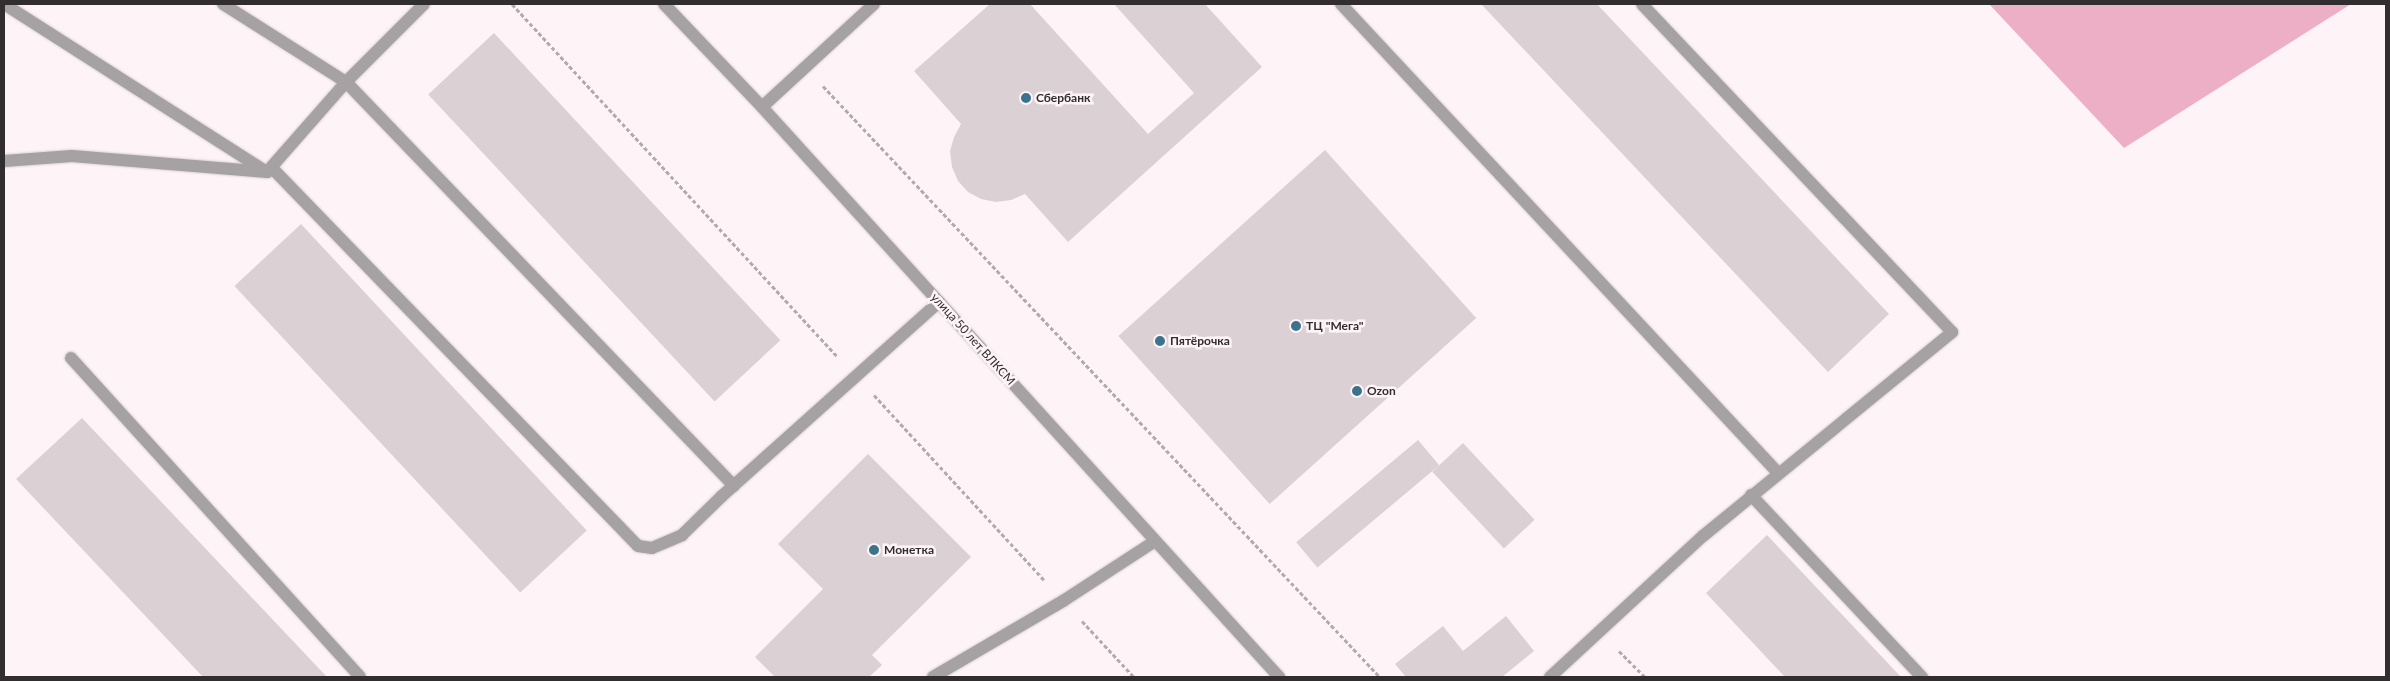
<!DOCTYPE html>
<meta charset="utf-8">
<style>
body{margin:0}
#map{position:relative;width:2390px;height:681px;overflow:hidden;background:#fef4f7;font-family:Lato,sans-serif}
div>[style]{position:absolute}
.green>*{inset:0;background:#edafc5}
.building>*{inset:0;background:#dbd1d4;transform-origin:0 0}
.path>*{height:3px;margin-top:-1.5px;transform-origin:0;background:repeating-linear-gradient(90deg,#b2aaad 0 4px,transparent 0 6.5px)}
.roads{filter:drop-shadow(0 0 1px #d9d0d3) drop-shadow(0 0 1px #d9d0d3)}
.service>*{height:12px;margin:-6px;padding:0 6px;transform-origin:6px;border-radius:6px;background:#a6a1a3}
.minor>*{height:12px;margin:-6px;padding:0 6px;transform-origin:6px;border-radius:6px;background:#a6a1a3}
.tertiary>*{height:12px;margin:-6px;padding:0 6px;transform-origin:6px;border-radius:6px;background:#a6a1a3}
.dots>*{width:14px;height:14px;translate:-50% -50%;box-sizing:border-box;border:2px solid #fef4f7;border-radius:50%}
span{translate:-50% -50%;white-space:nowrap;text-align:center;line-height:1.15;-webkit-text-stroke:5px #fef4f7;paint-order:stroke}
.poi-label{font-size:12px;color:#322e30;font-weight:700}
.left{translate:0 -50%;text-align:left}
.street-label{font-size:12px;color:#322e30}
.frame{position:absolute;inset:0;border:5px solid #322e30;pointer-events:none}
</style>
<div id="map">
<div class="green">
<i style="clip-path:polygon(1989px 4px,2351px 4px,2124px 148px)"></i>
</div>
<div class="building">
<i style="clip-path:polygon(990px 4px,1030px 4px,1148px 134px,1194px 93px,1114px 4px,1205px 4px,1262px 67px,1068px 242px,1025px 194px,1011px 200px,996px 202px,981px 199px,968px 192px,958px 181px,952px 167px,950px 151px,954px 137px,961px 124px,914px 71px)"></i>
<i style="clip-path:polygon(1481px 4px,1597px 4px,1889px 314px,1828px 372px)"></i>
<i style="left:494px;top:33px;width:420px;height:90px;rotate:47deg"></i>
<i style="left:1325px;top:150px;width:226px;height:278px;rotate:48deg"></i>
<i style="left:301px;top:224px;width:419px;height:91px;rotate:47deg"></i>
<i style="clip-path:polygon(82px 418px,327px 677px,203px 677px,16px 479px)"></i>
<i style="left:1418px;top:440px;width:33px;height:159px;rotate:50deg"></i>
<i style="left:1463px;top:443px;width:105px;height:42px;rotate:47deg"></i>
<i style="clip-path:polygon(868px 454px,971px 557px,872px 655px,882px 665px,869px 677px,775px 677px,755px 657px,823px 589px,778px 544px)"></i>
<i style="clip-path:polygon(1767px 535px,1901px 677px,1785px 677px,1706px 593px)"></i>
<i style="clip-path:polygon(1506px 616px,1534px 651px,1502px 677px,1406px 677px,1395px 664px,1443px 626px,1463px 651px)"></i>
</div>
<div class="path">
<i style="left:512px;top:4px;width:479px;rotate:47.3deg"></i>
<i style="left:823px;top:86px;width:812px;rotate:46.7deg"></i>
<i style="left:874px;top:395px;width:251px;rotate:47.4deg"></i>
<i style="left:1082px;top:621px;width:76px;rotate:47.1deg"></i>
<i style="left:1619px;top:651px;width:37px;rotate:45deg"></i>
</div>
<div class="roads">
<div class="service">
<i style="left:4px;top:4px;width:310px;rotate:32.6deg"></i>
<i style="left:223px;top:4px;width:146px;rotate:32.4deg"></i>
<i style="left:346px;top:82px;width:560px;rotate:46.16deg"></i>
<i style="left:762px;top:107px;width:152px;rotate:-42.6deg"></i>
<i style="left:4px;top:161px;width:68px;rotate:-4.2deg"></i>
<i style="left:72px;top:156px;width:196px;rotate:4.7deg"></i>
<i style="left:267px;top:172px;width:6px;rotate:-39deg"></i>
<i style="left:272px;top:168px;width:526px;rotate:45.92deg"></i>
<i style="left:638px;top:546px;width:14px;rotate:8deg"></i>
<i style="left:652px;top:548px;width:33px;rotate:-23deg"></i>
<i style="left:682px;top:535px;width:56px;rotate:-44.3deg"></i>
<i style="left:722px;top:496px;width:291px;rotate:-41.8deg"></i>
<i style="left:267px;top:172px;width:120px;rotate:-48.7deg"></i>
<i style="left:346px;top:82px;width:110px;rotate:-45deg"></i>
<i style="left:71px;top:358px;width:430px;rotate:47.8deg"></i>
<i style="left:1751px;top:495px;width:250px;rotate:46.8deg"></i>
<i style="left:933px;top:677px;width:151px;rotate:-30.3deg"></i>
<i style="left:1063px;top:601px;width:110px;rotate:-33.1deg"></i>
<i style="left:1550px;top:677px;width:208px;rotate:-42.7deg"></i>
<i style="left:1703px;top:536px;width:322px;rotate:-39.3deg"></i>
<i style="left:1952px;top:332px;width:451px;rotate:-133.4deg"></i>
</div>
<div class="minor">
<i style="left:1341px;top:4px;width:641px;rotate:47.02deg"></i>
</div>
<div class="tertiary">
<i style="left:664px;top:4px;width:142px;rotate:46.4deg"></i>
<i style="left:762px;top:107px;width:770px;rotate:47.79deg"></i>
</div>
</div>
<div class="dots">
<i style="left:1026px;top:98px;background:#3b738d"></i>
<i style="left:1296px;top:326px;background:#3b738d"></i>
<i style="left:1160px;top:341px;background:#3b738d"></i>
<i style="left:1357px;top:391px;background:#3b738d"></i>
<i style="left:874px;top:550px;background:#3b738d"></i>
</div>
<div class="poi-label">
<span class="left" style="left:1036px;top:98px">Сбербанк</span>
<span class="left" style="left:1306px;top:326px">ТЦ "Мега"</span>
<span class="left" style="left:1170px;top:341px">Пятёрочка</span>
<span class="left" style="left:1367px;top:391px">Ozon</span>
<span class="left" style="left:884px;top:550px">Монетка</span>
</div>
<div class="street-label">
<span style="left:973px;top:339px;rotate:48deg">улица 50 лет ВЛКСМ</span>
</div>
<div class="frame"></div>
</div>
